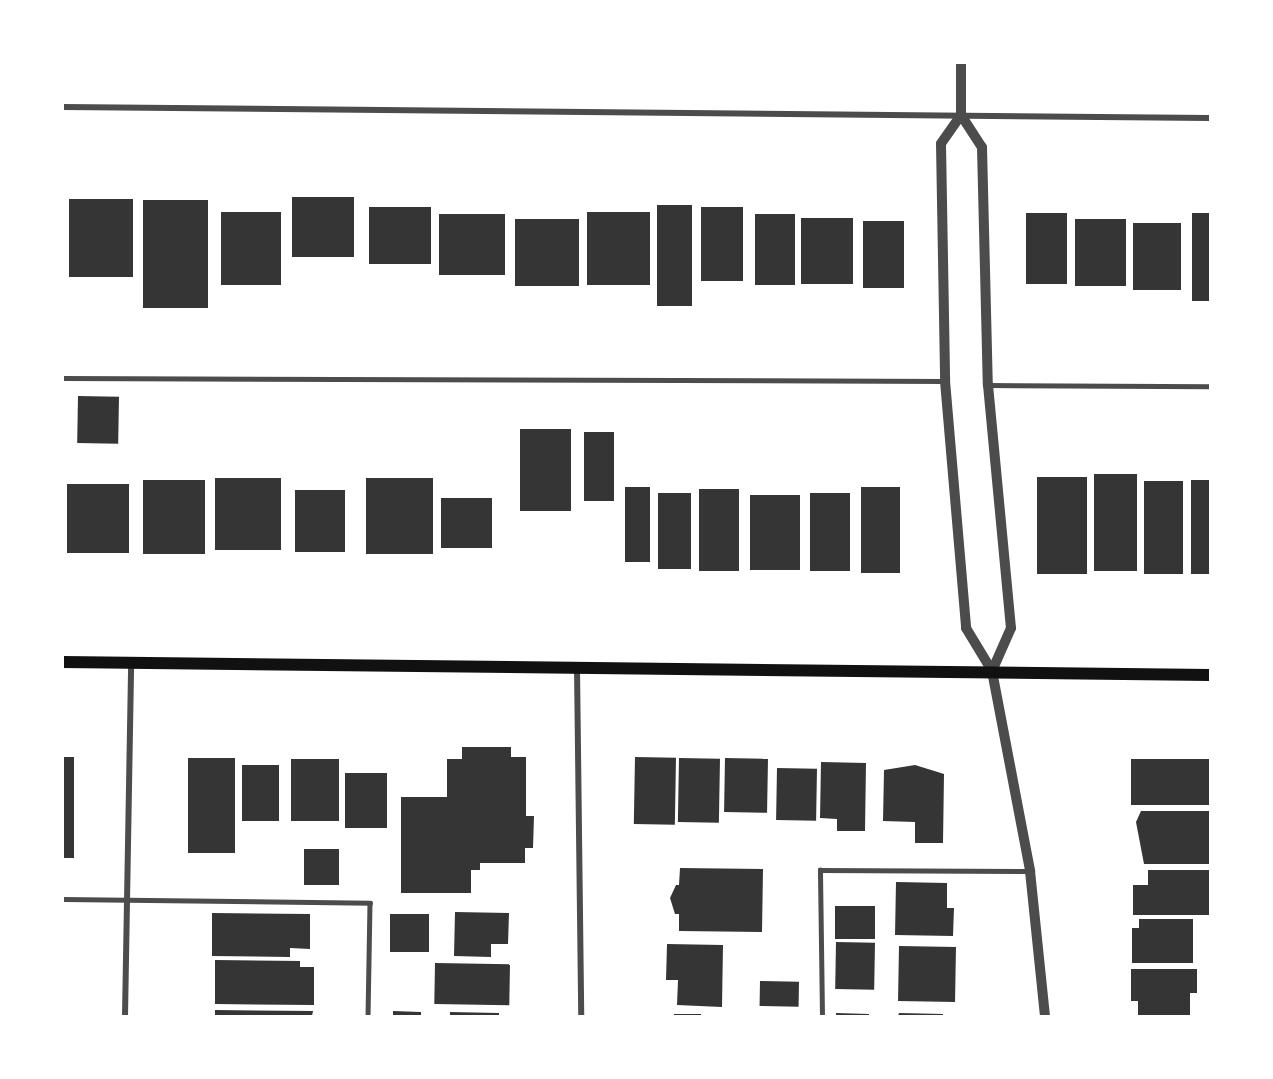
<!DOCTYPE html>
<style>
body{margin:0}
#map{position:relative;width:1273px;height:1079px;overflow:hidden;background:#fff;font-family:Rubik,sans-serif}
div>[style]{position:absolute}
.building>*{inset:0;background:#353535;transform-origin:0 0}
.service>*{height:4.5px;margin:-2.25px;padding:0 2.25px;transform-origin:2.25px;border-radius:2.25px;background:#4c4c4c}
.minor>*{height:6px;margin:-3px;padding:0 3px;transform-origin:3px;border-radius:3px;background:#4c4c4c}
.tertiary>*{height:10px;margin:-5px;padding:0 5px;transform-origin:5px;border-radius:5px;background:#4c4c4c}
.secondary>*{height:12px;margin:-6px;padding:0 6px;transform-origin:6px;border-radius:6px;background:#111}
span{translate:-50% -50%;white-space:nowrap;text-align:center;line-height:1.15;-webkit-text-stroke:4.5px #fff;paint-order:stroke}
.frame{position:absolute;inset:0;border:64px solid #fff;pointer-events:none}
</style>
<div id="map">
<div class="building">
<i style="left:292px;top:197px;width:62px;height:60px"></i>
<i style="left:69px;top:199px;width:64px;height:78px"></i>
<i style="left:143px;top:200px;width:65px;height:108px"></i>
<i style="left:657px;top:205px;width:35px;height:101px"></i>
<i style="left:369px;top:207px;width:62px;height:57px"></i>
<i style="left:701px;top:207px;width:42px;height:74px"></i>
<i style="left:221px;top:212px;width:60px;height:73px"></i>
<i style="left:587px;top:212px;width:63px;height:73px"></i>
<i style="left:1026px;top:213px;width:41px;height:71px"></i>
<i style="left:1192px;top:213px;width:18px;height:88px"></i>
<i style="left:439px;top:214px;width:66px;height:61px"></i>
<i style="left:755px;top:214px;width:40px;height:71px"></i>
<i style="left:801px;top:218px;width:52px;height:66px"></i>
<i style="left:515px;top:219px;width:64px;height:67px"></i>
<i style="left:1075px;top:219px;width:51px;height:67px"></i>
<i style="left:863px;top:221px;width:41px;height:67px"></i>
<i style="left:1133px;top:223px;width:48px;height:67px"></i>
<i style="left:78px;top:396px;width:41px;height:47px;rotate:1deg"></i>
<i style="left:520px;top:429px;width:51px;height:82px"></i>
<i style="left:584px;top:432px;width:30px;height:69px"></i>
<i style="left:1094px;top:474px;width:43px;height:97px"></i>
<i style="left:1037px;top:477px;width:50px;height:97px"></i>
<i style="left:215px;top:478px;width:66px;height:72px"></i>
<i style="left:366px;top:478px;width:67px;height:76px"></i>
<i style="left:143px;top:480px;width:62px;height:74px"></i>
<i style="left:1191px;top:480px;width:19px;height:94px"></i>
<i style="left:1144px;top:481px;width:39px;height:93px"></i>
<i style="left:67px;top:484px;width:62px;height:69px"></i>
<i style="left:625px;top:487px;width:25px;height:75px"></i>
<i style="left:861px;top:487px;width:39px;height:86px"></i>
<i style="left:699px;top:489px;width:40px;height:82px"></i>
<i style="left:295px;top:490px;width:50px;height:62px"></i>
<i style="left:658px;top:493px;width:33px;height:76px"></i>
<i style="left:810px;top:493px;width:40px;height:78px"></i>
<i style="left:750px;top:495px;width:50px;height:75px"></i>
<i style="left:441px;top:498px;width:51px;height:50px"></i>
<i style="clip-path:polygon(462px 747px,511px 747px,511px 757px,526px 757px,526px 816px,534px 816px,533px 848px,525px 848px,525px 863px,480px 863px,480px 870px,471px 870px,471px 893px,401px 893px,401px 797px,447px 797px,447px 759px,462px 759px)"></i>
<i style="left:63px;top:757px;width:11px;height:101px"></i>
<i style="left:635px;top:757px;width:41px;height:67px;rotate:1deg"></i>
<i style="left:188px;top:758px;width:47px;height:95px"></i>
<i style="left:679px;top:758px;width:41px;height:64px;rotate:1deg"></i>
<i style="left:725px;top:758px;width:43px;height:54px;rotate:1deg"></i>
<i style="left:291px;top:759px;width:48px;height:62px"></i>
<i style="left:1131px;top:759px;width:79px;height:46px"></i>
<i style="clip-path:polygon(821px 762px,866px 763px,865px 831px,837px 831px,837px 819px,820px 818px)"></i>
<i style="left:242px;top:765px;width:37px;height:56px"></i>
<i style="clip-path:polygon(915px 765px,944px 774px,943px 843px,915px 843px,915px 822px,883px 821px,884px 770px)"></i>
<i style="left:777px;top:768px;width:40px;height:52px;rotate:1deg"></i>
<i style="left:345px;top:773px;width:42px;height:55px"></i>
<i style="clip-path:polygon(1141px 811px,1210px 811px,1210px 864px,1144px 864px,1136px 822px)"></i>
<i style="left:304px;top:849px;width:35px;height:36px"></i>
<i style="clip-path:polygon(680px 868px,763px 869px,762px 932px,679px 931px,679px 914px,675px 914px,670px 898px,676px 885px,679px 885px)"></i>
<i style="clip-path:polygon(1148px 870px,1210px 870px,1210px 915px,1133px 915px,1133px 885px,1148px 885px)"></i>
<i style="clip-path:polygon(896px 882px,947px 883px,947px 908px,954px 908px,953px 936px,895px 935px)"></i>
<i style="left:835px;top:906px;width:40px;height:33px"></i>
<i style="clip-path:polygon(455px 912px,509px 913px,508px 944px,491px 944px,491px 957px,454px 956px)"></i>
<i style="clip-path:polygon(212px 913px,310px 914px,310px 949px,290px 948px,290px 957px,212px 956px)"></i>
<i style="left:390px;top:914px;width:39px;height:38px"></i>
<i style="clip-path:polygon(1139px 919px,1193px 919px,1193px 963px,1132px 963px,1132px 928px,1139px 928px)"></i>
<i style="left:836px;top:942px;width:39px;height:47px;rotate:1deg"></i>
<i style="clip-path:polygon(667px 944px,723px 945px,722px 1007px,677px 1005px,678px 980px,666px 980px)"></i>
<i style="left:899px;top:946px;width:57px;height:55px;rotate:1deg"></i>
<i style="clip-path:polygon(215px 960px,300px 961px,300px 967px,314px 967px,314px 1005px,215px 1004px)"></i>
<i style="left:435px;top:963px;width:75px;height:41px;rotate:1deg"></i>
<i style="clip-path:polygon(1131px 969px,1197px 969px,1197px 993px,1190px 993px,1190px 1015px,1138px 1015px,1138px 1001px,1131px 1001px)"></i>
<i style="left:760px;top:981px;width:39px;height:25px;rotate:1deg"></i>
<i style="clip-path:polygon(215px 1010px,313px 1011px,312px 1016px,215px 1016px)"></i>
<i style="clip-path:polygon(393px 1011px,421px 1012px,421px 1016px,393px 1016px)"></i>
<i style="clip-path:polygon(450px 1012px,499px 1013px,499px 1016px,450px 1016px)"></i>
<i style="clip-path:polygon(836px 1013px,869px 1014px,869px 1016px,836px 1016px)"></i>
<i style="clip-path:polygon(899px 1013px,943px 1014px,943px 1016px,898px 1016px)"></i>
<i style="left:674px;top:1014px;width:27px;height:2px"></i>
</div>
<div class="service">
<i style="left:63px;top:378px;width:882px;rotate:0.19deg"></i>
<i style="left:988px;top:385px;width:222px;rotate:0.3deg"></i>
<i style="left:63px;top:899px;width:307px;rotate:0.7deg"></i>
<i style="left:370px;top:903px;width:113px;rotate:91deg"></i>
<i style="left:822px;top:1016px;width:146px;rotate:-90.8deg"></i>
<i style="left:820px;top:870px;width:210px;rotate:0.3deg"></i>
</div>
<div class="minor">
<i style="left:63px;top:107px;width:1147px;rotate:0.55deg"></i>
<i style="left:577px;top:668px;width:348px;rotate:89.3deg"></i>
<i style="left:125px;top:1016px;width:353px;rotate:-89deg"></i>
</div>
<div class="tertiary">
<i style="left:961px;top:63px;width:52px;rotate:90deg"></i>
<i style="left:961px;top:115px;width:35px;rotate:125deg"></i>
<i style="left:941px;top:144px;width:237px;rotate:89deg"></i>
<i style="left:945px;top:381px;width:248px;rotate:85.1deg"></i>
<i style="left:966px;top:628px;width:50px;rotate:58.8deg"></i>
<i style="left:992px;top:671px;width:204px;rotate:79.2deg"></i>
<i style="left:1030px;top:871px;width:146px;rotate:84.1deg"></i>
<i style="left:961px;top:115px;width:38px;rotate:57deg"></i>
<i style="left:982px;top:147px;width:238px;rotate:88.6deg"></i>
<i style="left:988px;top:385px;width:244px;rotate:84.6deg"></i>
<i style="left:1011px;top:628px;width:47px;rotate:113.8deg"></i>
</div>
<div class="secondary">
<i style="left:63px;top:662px;width:1147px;rotate:0.65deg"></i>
</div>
<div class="frame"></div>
</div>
